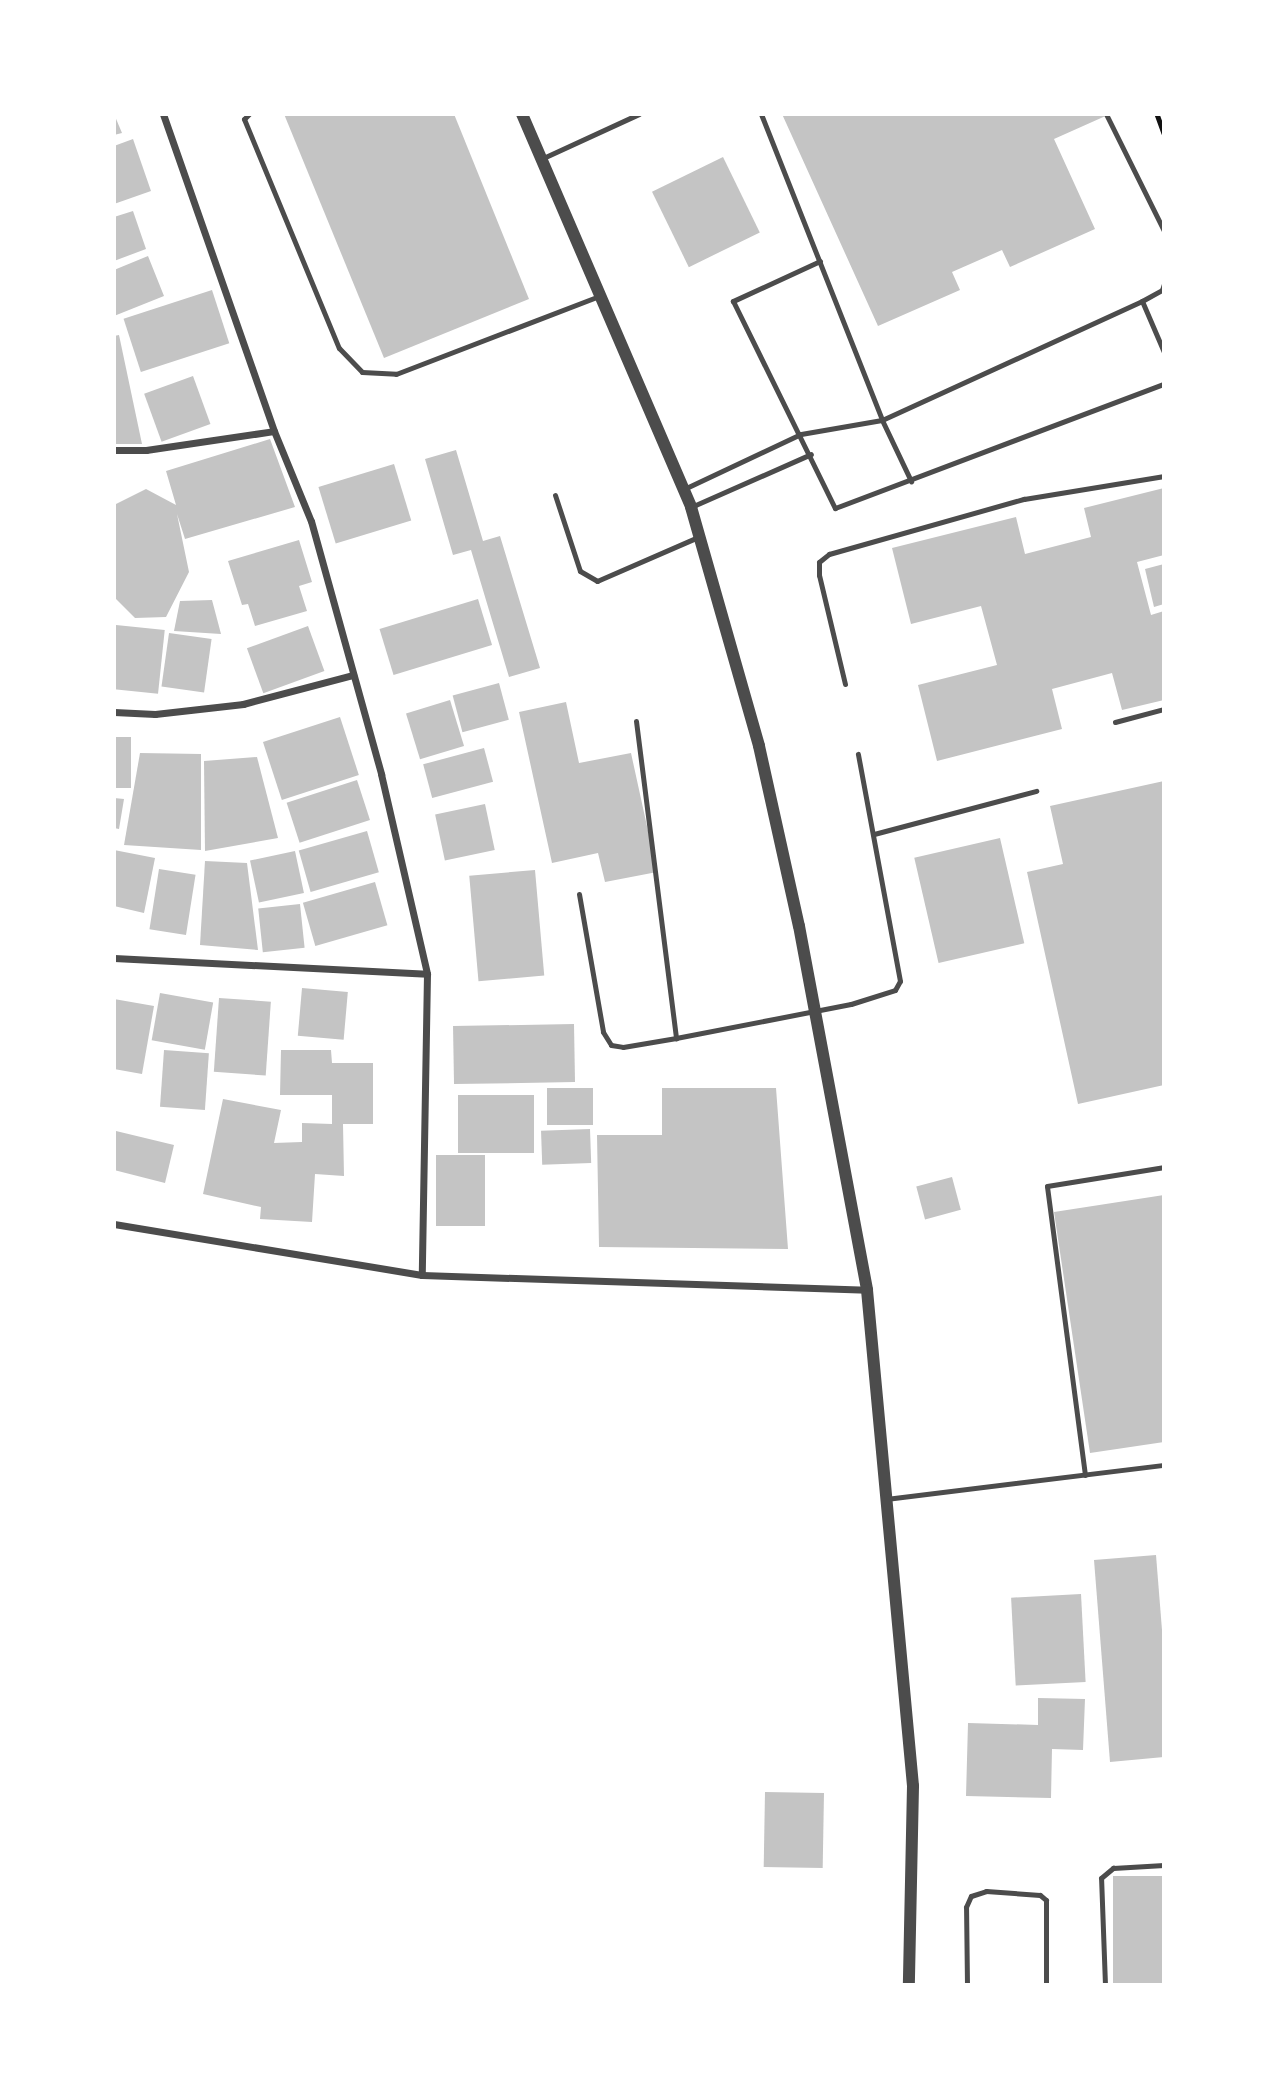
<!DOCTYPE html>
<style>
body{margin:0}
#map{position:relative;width:1278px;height:2099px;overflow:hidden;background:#fff;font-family:Quicksand,sans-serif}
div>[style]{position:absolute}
.building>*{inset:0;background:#c4c4c4;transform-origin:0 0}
.path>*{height:4.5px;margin:-2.25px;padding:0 2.25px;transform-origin:2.25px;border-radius:2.25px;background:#111}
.service>*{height:5px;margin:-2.5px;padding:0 2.5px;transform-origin:2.5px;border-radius:2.5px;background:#4c4c4c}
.minor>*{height:7px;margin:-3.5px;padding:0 3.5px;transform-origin:3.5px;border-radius:3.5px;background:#4c4c4c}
.tertiary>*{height:12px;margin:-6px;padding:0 6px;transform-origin:6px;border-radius:6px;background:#4c4c4c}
span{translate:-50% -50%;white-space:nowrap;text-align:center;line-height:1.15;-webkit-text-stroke:6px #fff;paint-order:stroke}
.frame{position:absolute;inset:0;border:116px solid #fff;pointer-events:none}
</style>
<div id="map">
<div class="building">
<i style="clip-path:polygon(114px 114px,122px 133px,114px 135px)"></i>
<i style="clip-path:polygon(284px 114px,454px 114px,529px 299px,384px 358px)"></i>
<i style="clip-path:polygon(782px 114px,1110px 114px,1054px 139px,1095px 229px,1010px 267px,1002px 250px,952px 272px,960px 290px,878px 326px)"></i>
<i style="clip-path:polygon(133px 139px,151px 191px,114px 204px,114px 146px)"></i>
<i style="left:723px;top:157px;width:84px;height:79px;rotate:64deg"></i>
<i style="clip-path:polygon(133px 211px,146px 249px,114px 261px,114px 217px)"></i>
<i style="clip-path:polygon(148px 256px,164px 296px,114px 316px,114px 270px)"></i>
<i style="left:212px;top:290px;width:56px;height:93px;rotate:72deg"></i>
<i style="clip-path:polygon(119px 335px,142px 444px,114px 444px,114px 336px)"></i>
<i style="left:193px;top:376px;width:51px;height:52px;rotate:70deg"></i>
<i style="clip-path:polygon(270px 439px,295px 507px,185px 539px,177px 514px,189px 572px,166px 617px,135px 618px,114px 597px,114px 505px,146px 489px,176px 505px,166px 471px)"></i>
<i style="clip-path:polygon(456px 450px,483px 541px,500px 536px,540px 668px,509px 677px,471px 550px,453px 555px,425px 459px)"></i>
<i style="left:394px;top:464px;width:59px;height:79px;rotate:73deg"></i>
<i style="clip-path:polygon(1164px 488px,1164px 555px,1137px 562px,1151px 615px,1164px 611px,1164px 700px,1122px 710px,1112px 673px,1052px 689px,1062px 729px,937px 761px,918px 685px,997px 665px,981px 606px,911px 624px,892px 548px,1016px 517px,1025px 554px,1091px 537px,1084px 508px)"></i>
<i style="clip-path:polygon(299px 540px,312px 582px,299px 586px,307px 611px,255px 626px,248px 604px,242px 605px,228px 561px)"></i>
<i style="clip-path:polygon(1164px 564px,1164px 604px,1154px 607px,1145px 569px)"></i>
<i style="left:478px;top:599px;width:48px;height:103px;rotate:73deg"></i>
<i style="clip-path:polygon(212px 600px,221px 634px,174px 631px,180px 601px)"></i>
<i style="left:116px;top:625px;width:49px;height:64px;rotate:6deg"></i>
<i style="left:308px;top:626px;width:48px;height:65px;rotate:70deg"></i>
<i style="left:169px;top:633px;width:43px;height:54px;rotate:8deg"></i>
<i style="left:499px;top:683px;width:38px;height:48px;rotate:75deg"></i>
<i style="left:450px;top:700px;width:48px;height:46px;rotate:73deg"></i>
<i style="clip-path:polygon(566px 702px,579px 763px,631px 753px,657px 872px,605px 882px,598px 853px,552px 863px,519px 712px)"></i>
<i style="left:340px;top:717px;width:61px;height:81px;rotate:72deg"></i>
<i style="left:114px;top:737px;width:17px;height:51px"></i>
<i style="left:484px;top:748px;width:35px;height:63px;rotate:75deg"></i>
<i style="clip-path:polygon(140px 753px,201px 754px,201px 850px,124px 845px)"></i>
<i style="clip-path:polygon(257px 757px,278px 838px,205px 851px,204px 761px)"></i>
<i style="left:357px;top:780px;width:42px;height:74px;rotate:72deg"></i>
<i style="clip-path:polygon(1164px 781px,1164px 1085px,1078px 1104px,1027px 872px,1063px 864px,1050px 806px)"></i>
<i style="clip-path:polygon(114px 798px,124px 799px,119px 829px,114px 828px)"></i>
<i style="left:485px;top:804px;width:47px;height:51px;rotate:78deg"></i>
<i style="left:367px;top:831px;width:43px;height:71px;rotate:74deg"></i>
<i style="left:1000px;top:838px;width:108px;height:88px;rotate:77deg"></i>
<i style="clip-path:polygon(114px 850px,155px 858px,144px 913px,114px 906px)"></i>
<i style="left:295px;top:851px;width:43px;height:46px;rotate:78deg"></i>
<i style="clip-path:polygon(205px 861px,247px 863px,258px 950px,200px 945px)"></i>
<i style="left:159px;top:869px;width:37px;height:61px;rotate:9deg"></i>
<i style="left:535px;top:870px;width:106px;height:66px;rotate:85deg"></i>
<i style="left:375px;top:882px;width:45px;height:75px;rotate:74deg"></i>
<i style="left:300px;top:904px;width:44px;height:42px;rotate:84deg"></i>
<i style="left:302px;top:988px;width:46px;height:48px;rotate:5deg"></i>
<i style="left:160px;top:993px;width:54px;height:48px;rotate:10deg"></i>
<i style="left:219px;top:998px;width:52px;height:74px;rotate:4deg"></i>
<i style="clip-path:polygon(114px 999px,154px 1006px,142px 1074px,114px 1069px)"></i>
<i style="left:574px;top:1024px;width:58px;height:121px;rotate:89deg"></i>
<i style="left:164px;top:1050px;width:45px;height:57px;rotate:4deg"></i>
<i style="clip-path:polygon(281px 1050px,331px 1050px,332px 1063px,373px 1063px,373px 1124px,343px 1124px,344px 1176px,315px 1174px,312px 1222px,260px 1219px,261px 1207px,203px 1194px,223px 1099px,281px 1110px,274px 1143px,302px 1142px,302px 1123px,332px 1124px,332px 1095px,280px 1095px)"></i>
<i style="left:547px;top:1088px;width:46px;height:37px"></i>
<i style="clip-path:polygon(662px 1088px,776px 1088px,788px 1249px,599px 1247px,597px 1135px,662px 1135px)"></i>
<i style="left:458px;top:1095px;width:76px;height:58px"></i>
<i style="left:590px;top:1129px;width:34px;height:49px;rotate:88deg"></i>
<i style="clip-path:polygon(116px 1131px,174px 1145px,165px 1183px,114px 1170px)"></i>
<i style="left:436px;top:1155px;width:49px;height:71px"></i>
<i style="left:952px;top:1177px;width:34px;height:37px;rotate:75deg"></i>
<i style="clip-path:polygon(1164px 1195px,1164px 1442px,1090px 1453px,1054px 1212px)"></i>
<i style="clip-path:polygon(1156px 1555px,1164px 1655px,1164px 1757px,1110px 1762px,1094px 1560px)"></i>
<i style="left:1081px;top:1594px;width:88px;height:70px;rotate:87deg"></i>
<i style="clip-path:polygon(1038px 1698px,1085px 1699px,1083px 1750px,1052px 1749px,1051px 1798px,966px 1796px,968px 1723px,1038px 1725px)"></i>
<i style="left:765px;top:1792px;width:59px;height:75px;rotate:1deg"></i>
<i style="left:1164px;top:1876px;width:109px;height:51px;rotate:90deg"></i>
</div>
<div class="path">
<i style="left:1157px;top:114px;width:20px;rotate:70deg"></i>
</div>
<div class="service">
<i style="left:249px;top:114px;width:7px;rotate:135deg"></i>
<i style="left:244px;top:119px;width:248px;rotate:67.5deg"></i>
<i style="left:339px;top:348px;width:33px;rotate:46deg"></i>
<i style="left:362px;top:372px;width:34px;rotate:3deg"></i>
<i style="left:396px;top:374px;width:217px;rotate:-21deg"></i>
<i style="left:761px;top:114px;width:329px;rotate:68.4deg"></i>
<i style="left:882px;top:420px;width:68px;rotate:64.6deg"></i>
<i style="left:1106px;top:114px;width:131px;rotate:63.6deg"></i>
<i style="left:541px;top:159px;width:108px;rotate:-24.7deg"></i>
<i style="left:820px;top:261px;width:96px;rotate:155.3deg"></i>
<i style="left:733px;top:301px;width:231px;rotate:63.8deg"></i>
<i style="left:835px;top:508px;width:352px;rotate:-20.7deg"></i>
<i style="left:1142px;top:301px;width:56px;rotate:66.7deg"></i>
<i style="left:684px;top:489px;width:129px;rotate:-25.2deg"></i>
<i style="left:801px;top:434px;width:82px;rotate:-9.8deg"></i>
<i style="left:882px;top:420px;width:286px;rotate:-24.6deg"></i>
<i style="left:1142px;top:301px;width:23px;rotate:-29deg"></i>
<i style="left:1162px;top:290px;width:6px;rotate:-72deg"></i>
<i style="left:555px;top:495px;width:80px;rotate:71.8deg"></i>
<i style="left:580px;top:571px;width:20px;rotate:30deg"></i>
<i style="left:597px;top:581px;width:110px;rotate:-23.5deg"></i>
<i style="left:691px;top:507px;width:131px;rotate:-23.8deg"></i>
<i style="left:845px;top:684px;width:112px;rotate:-103.4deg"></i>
<i style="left:819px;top:575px;width:13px;rotate:-90deg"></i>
<i style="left:819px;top:562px;width:13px;rotate:-39deg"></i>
<i style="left:829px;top:554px;width:203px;rotate:-15.8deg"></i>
<i style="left:1024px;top:499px;width:142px;rotate:-9.3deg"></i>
<i style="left:636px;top:721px;width:320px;rotate:82.8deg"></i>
<i style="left:676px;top:1038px;width:178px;rotate:-11deg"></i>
<i style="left:851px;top:1004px;width:46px;rotate:-17.7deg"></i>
<i style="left:895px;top:990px;width:10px;rotate:-61deg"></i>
<i style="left:900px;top:981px;width:231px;rotate:-100.5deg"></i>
<i style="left:1115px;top:722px;width:51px;rotate:-14.9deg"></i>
<i style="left:874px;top:834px;width:168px;rotate:-14.9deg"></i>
<i style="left:579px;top:894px;width:140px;rotate:80.1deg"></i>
<i style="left:603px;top:1032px;width:15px;rotate:58deg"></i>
<i style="left:611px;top:1045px;width:12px;rotate:9deg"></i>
<i style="left:623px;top:1047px;width:54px;rotate:-9.6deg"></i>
<i style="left:1085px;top:1475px;width:291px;rotate:-97.5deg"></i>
<i style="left:1047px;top:1186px;width:119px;rotate:-9.2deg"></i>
<i style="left:886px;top:1499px;width:280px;rotate:-7deg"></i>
<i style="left:967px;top:1985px;width:78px;rotate:-90.7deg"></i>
<i style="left:966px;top:1907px;width:12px;rotate:-66deg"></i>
<i style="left:971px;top:1896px;width:16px;rotate:-18deg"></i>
<i style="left:986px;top:1891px;width:54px;rotate:4.2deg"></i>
<i style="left:1040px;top:1895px;width:8px;rotate:40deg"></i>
<i style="left:1046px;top:1900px;width:85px;rotate:90deg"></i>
<i style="left:1105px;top:1985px;width:107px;rotate:-92.1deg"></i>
<i style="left:1101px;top:1878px;width:16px;rotate:-40deg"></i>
<i style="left:1113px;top:1868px;width:51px;rotate:-3.4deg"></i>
</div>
<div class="minor">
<i style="left:163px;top:114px;width:336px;rotate:70.7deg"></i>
<i style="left:274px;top:431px;width:97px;rotate:67.7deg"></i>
<i style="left:311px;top:521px;width:263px;rotate:74.5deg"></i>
<i style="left:381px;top:774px;width:205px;rotate:77deg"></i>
<i style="left:427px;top:974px;width:301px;rotate:91deg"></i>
<i style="left:114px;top:450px;width:32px"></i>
<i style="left:146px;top:450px;width:129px;rotate:-8.4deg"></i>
<i style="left:114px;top:712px;width:41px;rotate:2.8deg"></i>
<i style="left:155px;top:714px;width:89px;rotate:-6.5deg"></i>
<i style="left:243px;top:704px;width:114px;rotate:-14.8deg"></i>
<i style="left:114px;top:958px;width:313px;rotate:2.9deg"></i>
<i style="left:114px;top:1224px;width:312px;rotate:9.4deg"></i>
<i style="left:422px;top:1275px;width:445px;rotate:1.9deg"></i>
</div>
<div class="tertiary">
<i style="left:522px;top:114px;width:428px;rotate:66.7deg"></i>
<i style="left:691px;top:507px;width:248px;rotate:74.1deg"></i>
<i style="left:759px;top:746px;width:184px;rotate:77.5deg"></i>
<i style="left:799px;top:926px;width:370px;rotate:79.4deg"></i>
<i style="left:867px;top:1290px;width:498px;rotate:84.7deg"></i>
<i style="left:913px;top:1786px;width:199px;rotate:91.2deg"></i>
</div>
<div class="frame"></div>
</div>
